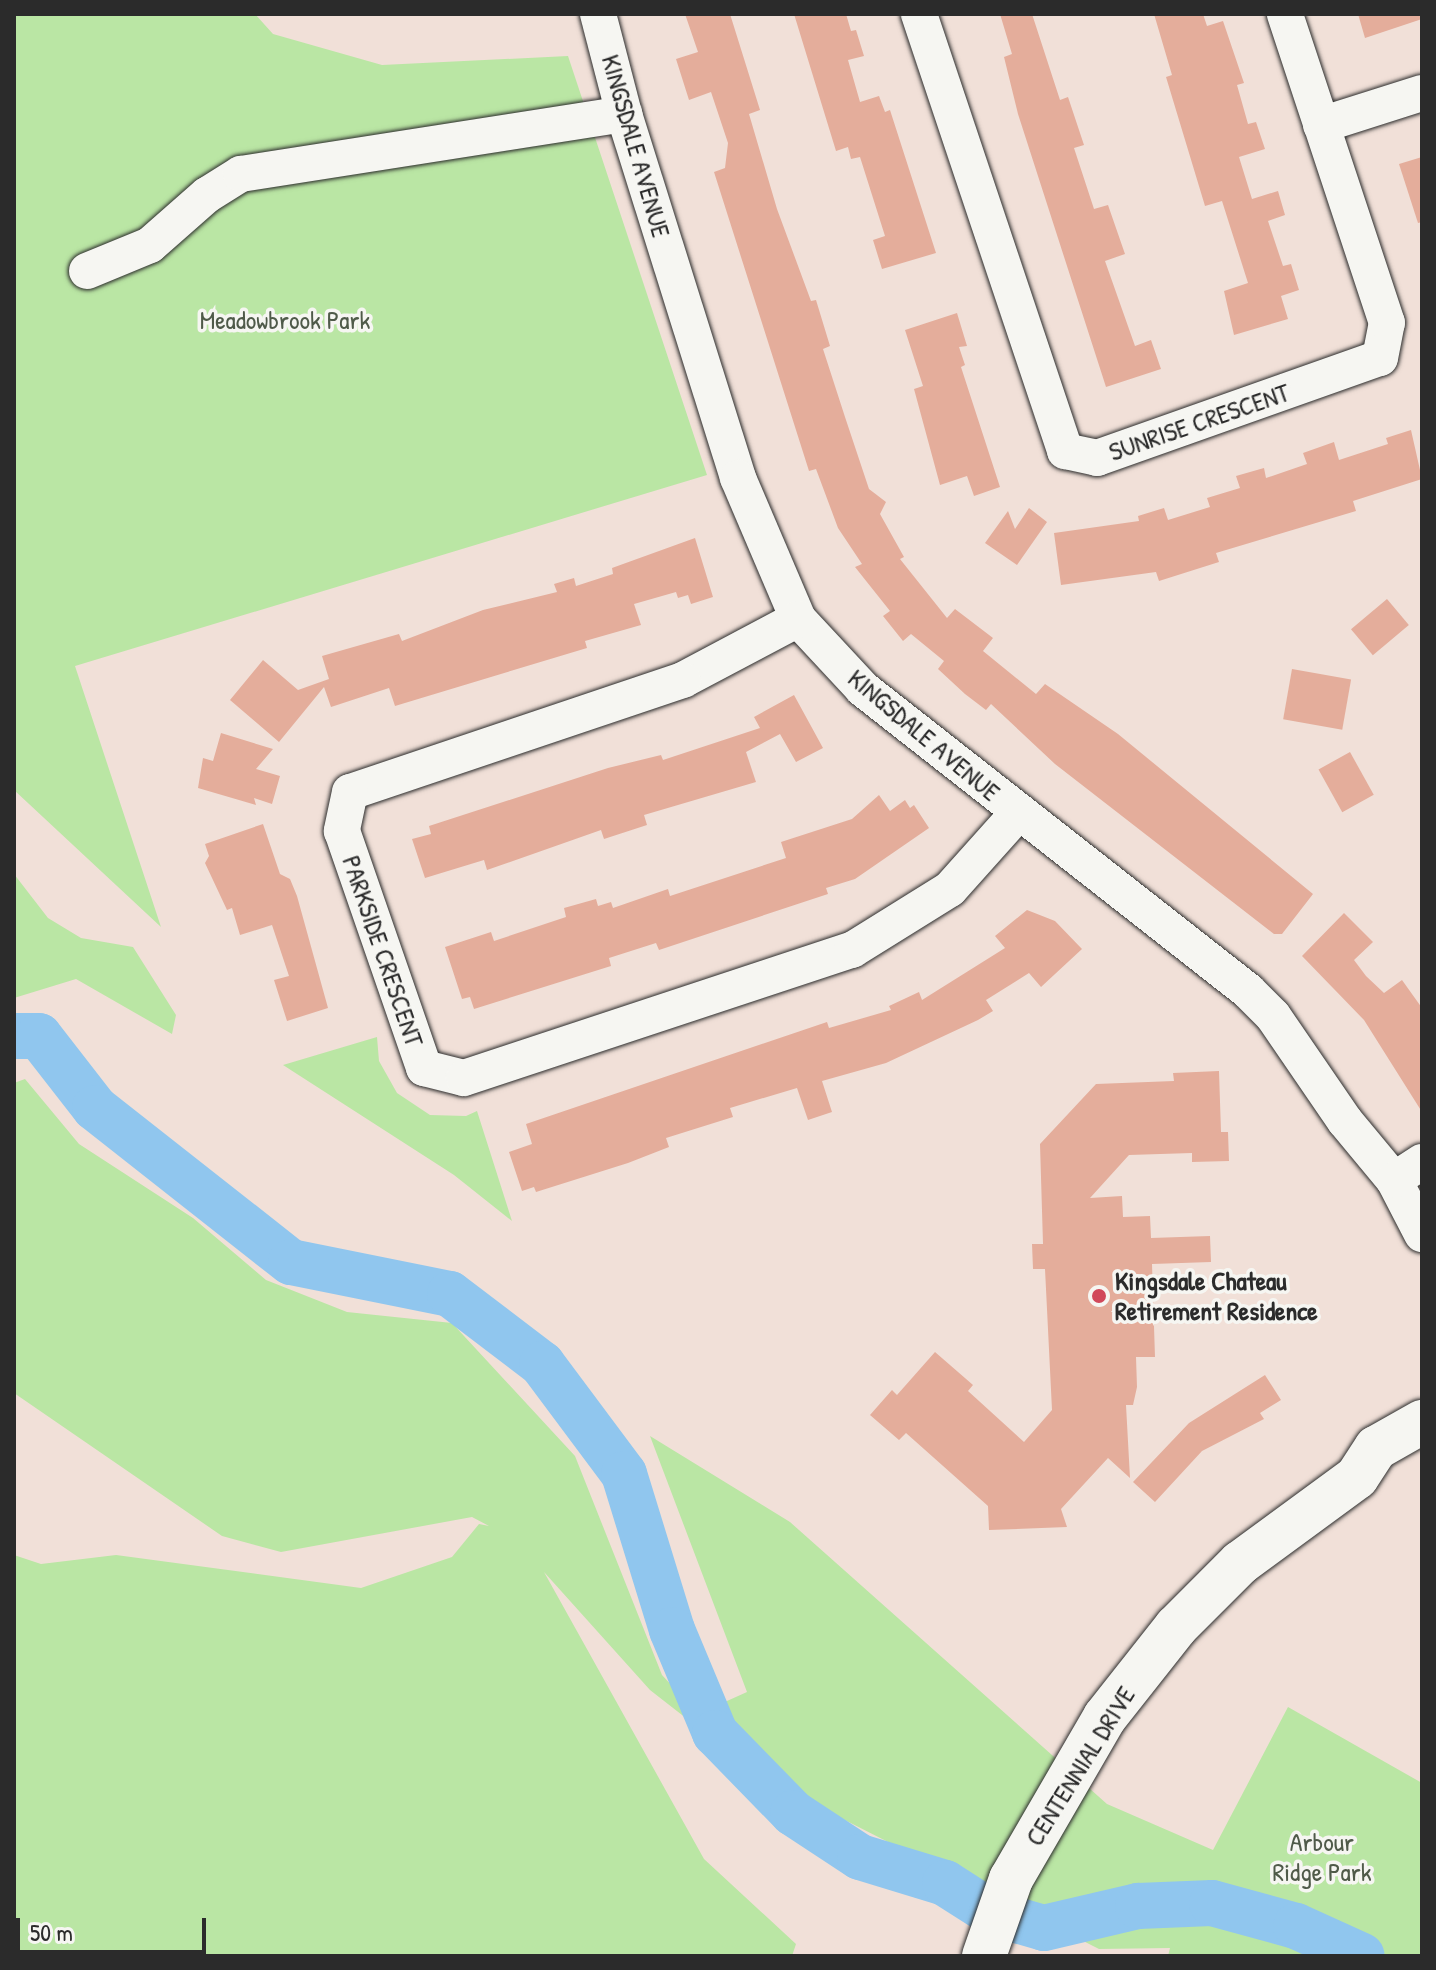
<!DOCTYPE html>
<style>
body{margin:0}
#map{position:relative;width:1436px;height:1970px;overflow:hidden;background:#f1e0d8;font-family:"Patrick Hand",sans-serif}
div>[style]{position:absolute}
.green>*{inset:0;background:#bae6a4}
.river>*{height:46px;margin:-23px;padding:0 23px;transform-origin:23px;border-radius:23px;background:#90c6ee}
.building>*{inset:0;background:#e4ad9b;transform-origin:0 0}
.roads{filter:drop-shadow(0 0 2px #2b2b2b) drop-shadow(0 0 2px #2b2b2b)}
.minor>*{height:36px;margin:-18px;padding:0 18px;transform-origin:18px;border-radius:18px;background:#f6f6f2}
.major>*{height:44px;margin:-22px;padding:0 22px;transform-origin:22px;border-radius:22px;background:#f6f6f2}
.dots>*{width:22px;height:22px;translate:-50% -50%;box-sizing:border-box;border:4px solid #f6f6f2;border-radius:50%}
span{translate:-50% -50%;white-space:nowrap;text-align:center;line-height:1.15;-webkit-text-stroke:7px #f6f6f2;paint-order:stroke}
.street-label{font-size:26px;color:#2b2b2b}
.park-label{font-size:26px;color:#4f5a49}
.poi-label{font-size:26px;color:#2b2b2b;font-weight:700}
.left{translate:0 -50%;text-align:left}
.frame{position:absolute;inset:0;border:16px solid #2b2b2b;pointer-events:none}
.scale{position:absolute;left:16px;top:1918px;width:190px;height:36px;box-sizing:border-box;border:4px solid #2b2b2b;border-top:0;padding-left:10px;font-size:24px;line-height:28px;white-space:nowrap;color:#2b2b2b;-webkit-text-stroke:6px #f6f6f2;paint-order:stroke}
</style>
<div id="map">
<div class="green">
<i style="clip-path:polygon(14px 14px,255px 14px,273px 34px,382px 65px,568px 56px,707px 475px,75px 666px,161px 927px,14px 790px)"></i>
<i style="clip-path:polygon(14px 874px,48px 918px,81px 938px,133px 947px,176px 1015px,172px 1034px,76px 979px,14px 998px)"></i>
<i style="clip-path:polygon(377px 1037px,379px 1061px,397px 1093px,430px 1115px,466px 1116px,477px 1111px,512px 1221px,454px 1175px,283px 1065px)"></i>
<i style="clip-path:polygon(25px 1079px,79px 1144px,193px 1218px,266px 1280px,347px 1312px,452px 1323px,575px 1456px,662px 1675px,698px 1714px,747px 1692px,650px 1436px,790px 1522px,1107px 1804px,1213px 1850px,1288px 1707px,1422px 1783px,1422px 1956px,1168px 1956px,1170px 1948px,1099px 1949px,764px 1779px,650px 1690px,544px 1572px,704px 1859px,796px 1944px,792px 1956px,14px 1956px,14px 1555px,41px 1564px,116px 1555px,361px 1588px,452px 1557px,479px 1524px,489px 1526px,472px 1517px,281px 1552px,222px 1536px,14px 1393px,14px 1083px)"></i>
</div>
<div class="river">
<i style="left:14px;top:1036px;width:25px"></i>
<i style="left:39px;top:1036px;width:91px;rotate:52.1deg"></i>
<i style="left:95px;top:1108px;width:249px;rotate:38.2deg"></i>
<i style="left:291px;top:1262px;width:162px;rotate:11.4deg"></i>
<i style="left:450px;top:1294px;width:116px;rotate:37.3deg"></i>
<i style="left:542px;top:1364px;width:137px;rotate:53.3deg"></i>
<i style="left:624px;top:1474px;width:163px;rotate:72.9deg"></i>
<i style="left:672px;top:1630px;width:112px;rotate:67.3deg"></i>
<i style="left:715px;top:1733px;width:112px;rotate:45.7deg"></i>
<i style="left:793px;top:1813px;width:80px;rotate:33.3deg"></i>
<i style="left:860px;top:1857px;width:89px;rotate:17deg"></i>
<i style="left:945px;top:1883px;width:56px;rotate:32.6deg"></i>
<i style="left:992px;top:1913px;width:54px;rotate:16.1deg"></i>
<i style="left:1044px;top:1928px;width:97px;rotate:-13.2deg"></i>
<i style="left:1138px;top:1906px;width:74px;rotate:-2.3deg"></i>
<i style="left:1212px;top:1903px;width:87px;rotate:15.3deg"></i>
<i style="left:1296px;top:1926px;width:72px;rotate:24.4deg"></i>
</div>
<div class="building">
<i style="clip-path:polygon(685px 14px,730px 14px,760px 110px,749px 114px,777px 209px,811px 301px,816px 300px,830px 346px,823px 349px,845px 417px,869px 489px,886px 502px,880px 514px,904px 557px,900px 559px,947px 618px,955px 609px,993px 638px,983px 651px,1036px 694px,1045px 684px,1118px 734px,1313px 894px,1282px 934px,1274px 934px,1055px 764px,991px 704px,986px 710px,965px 694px,938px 669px,944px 661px,911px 634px,903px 641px,883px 616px,890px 611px,855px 567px,862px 564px,838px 528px,816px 469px,809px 471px,714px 172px,725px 168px,728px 143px,711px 92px,689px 100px,676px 59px,698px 52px)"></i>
<i style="clip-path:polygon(794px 14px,846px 14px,851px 31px,856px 30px,864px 56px,848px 60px,860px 102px,879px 96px,885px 112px,890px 110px,936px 253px,882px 269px,873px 240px,885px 236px,860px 157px,851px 159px,848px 147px,836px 151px)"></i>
<i style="clip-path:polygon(1000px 14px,1032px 14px,1060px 100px,1068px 97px,1084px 145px,1074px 148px,1094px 209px,1108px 205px,1125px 254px,1105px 261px,1135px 346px,1151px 340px,1161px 369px,1106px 387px,1018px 114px,1004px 57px,1012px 54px)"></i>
<i style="clip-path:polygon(1154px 14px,1203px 14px,1207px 26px,1223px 21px,1244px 83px,1237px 85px,1248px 124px,1256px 122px,1265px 149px,1239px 157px,1252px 199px,1278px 191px,1285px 215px,1268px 221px,1283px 266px,1291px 264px,1299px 290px,1281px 296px,1288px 319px,1234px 335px,1224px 291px,1248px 283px,1222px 201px,1205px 206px,1166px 77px,1172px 75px)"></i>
<i style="clip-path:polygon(1358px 14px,1422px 14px,1422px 19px,1365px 38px)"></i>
<i style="clip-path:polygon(1422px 157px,1422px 222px,1418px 223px,1399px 164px)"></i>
<i style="clip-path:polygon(957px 313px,967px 346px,959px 347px,965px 365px,961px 367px,1000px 487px,974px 496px,967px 476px,940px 485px,914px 389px,923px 386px,905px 330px)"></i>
<i style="clip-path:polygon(1411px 430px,1422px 479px,1353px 501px,1356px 511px,1216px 553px,1219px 562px,1159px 581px,1156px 572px,1061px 585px,1054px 533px,1139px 521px,1138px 516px,1164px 508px,1168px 520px,1210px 507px,1207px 498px,1240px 488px,1236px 476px,1264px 468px,1266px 478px,1307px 464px,1303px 453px,1334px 442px,1339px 460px,1388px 444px,1386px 438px)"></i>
<i style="clip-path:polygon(1029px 508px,1047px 522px,1017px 565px,985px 543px,1008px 511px,1015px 529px)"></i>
<i style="clip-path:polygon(695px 538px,713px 597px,691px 604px,688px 595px,678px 598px,676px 592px,634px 604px,641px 625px,585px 641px,587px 648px,395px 706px,389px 688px,331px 707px,324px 687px,279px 742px,230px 700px,263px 660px,298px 690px,329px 679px,322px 656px,399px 634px,402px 641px,483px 610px,557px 592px,554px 584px,574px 578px,576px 586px,613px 574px,612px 568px)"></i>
<i style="left:1387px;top:599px;width:34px;height:47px;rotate:50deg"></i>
<i style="left:1292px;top:669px;width:60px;height:51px;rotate:10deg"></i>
<i style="clip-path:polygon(794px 695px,823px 748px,796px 762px,780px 734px,746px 752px,756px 782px,644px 815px,647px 825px,604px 839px,601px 830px,487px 870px,484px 860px,425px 878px,412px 839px,431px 834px,429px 826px,608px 768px,661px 755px,663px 760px,760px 728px,754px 717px)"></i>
<i style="clip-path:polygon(221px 733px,273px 749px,256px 769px,280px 776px,272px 804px,254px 798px,256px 805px,198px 788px,203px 758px,213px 761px)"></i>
<i style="left:1350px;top:752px;width:49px;height:36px;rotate:61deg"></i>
<i style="clip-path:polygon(879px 795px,890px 811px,905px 800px,910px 808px,914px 805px,929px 828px,855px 879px,826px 888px,828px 894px,659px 950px,656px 943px,609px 958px,611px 966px,474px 1009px,470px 997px,462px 999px,445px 947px,491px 932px,494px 941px,566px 917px,564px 908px,596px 899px,598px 906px,611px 902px,613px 908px,668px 889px,670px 896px,786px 858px,781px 842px,852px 819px)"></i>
<i style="clip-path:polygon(263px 824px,280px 874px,290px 879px,297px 896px,328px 1008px,287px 1021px,274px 980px,289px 976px,272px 925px,240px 935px,232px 908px,227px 910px,205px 863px,209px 856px,205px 844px)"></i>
<i style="clip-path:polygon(1027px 910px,1055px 921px,1082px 949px,1041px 987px,1029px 973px,986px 1000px,993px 1011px,978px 1020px,886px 1063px,822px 1081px,832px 1112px,808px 1120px,797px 1088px,730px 1108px,733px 1117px,666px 1138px,669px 1147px,628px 1163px,536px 1192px,534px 1187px,522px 1191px,509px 1152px,532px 1144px,526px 1124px,827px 1022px,829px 1028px,891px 1010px,889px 1006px,919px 992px,922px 1000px,1005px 948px,995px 936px)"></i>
<i style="clip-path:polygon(1344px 913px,1373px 942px,1354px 960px,1366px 976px,1384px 993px,1402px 980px,1422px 1008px,1422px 1112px,1364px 1020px,1302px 956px)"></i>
<i style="clip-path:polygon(1219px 1071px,1221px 1132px,1228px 1132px,1229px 1161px,1192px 1162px,1192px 1153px,1129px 1155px,1090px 1198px,1122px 1196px,1123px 1217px,1150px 1216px,1151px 1238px,1210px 1236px,1211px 1262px,1152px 1264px,1155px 1357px,1136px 1357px,1137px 1387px,1133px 1405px,1126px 1405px,1130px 1478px,1108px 1458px,1061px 1509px,1067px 1527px,989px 1530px,988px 1506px,906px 1433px,899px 1440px,870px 1415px,892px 1390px,897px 1395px,935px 1352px,973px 1385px,968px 1391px,1024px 1442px,1052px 1410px,1045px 1269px,1033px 1269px,1032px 1244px,1043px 1244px,1040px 1144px,1096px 1084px,1174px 1081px,1173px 1073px)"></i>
<i style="clip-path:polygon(1265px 1375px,1281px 1400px,1260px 1413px,1264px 1419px,1202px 1451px,1155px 1502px,1133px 1482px,1189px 1423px)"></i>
</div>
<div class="roads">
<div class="minor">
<i style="left:598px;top:14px;width:103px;rotate:75.4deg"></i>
<i style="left:624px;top:114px;width:381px;rotate:72.6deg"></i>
<i style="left:738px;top:478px;width:153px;rotate:66.9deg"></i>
<i style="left:798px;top:619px;width:96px;rotate:47.1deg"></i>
<i style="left:863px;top:689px;width:489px;rotate:38.1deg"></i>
<i style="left:1248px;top:991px;width:35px;rotate:45deg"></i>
<i style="left:1273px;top:1016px;width:127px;rotate:55.6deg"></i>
<i style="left:1345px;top:1121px;width:77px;rotate:50.3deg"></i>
<i style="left:1394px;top:1180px;width:61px;rotate:62.6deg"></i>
<i style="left:919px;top:14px;width:461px;rotate:71.5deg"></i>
<i style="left:1065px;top:451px;width:33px;rotate:12deg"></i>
<i style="left:1097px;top:458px;width:300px;rotate:-19.5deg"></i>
<i style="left:1380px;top:358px;width:36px;rotate:-79deg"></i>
<i style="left:1387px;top:323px;width:325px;rotate:-108.3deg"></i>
<i style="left:1321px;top:125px;width:106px;rotate:-17.6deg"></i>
<i style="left:87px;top:271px;width:68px;rotate:-22.4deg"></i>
<i style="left:150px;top:245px;width:76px;rotate:-41.3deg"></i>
<i style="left:207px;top:195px;width:40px;rotate:-32deg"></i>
<i style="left:241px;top:174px;width:388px;rotate:-8.9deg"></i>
<i style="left:798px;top:619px;width:130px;rotate:152.1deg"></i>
<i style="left:683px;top:680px;width:351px;rotate:161.4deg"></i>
<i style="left:350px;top:792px;width:40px;rotate:102deg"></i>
<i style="left:342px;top:831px;width:251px;rotate:70.9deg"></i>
<i style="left:424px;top:1068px;width:41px;rotate:14deg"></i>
<i style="left:464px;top:1078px;width:409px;rotate:-18.3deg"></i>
<i style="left:852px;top:950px;width:115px;rotate:-31.9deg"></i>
<i style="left:950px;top:889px;width:102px;rotate:-48.2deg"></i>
<i style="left:1394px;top:1180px;width:33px;rotate:-33deg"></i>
</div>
<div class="major">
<i style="left:984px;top:1956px;width:82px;rotate:-70.7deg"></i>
<i style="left:1011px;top:1879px;width:187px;rotate:-59.9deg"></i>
<i style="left:1105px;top:1717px;width:115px;rotate:-51.7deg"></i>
<i style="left:1176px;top:1627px;width:91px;rotate:-45deg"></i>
<i style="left:1240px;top:1563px;width:145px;rotate:-36.3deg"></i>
<i style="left:1357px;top:1477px;width:35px;rotate:-57deg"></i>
<i style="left:1376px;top:1448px;width:53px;rotate:-29.5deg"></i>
</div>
</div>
<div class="dots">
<i style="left:1099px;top:1296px;background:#d1495b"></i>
</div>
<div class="street-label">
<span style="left:636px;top:146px;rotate:74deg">KINGSDALE AVENUE</span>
<span style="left:1199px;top:422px;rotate:-19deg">SUNRISE CRESCENT</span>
<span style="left:924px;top:735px;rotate:40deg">KINGSDALE AVENUE</span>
<span style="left:383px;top:951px;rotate:71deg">PARKSIDE CRESCENT</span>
<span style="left:1080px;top:1766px;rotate:-58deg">CENTENNIAL DRIVE</span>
</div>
<div class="park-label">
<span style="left:285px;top:320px">Meadowbrook Park</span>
<span style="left:1322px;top:1857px">Arbour<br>Ridge Park</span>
</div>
<div class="poi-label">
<span class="left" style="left:1115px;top:1296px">Kingsdale Chateau<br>Retirement Residence</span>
</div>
<div class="frame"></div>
<div class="scale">50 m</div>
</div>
